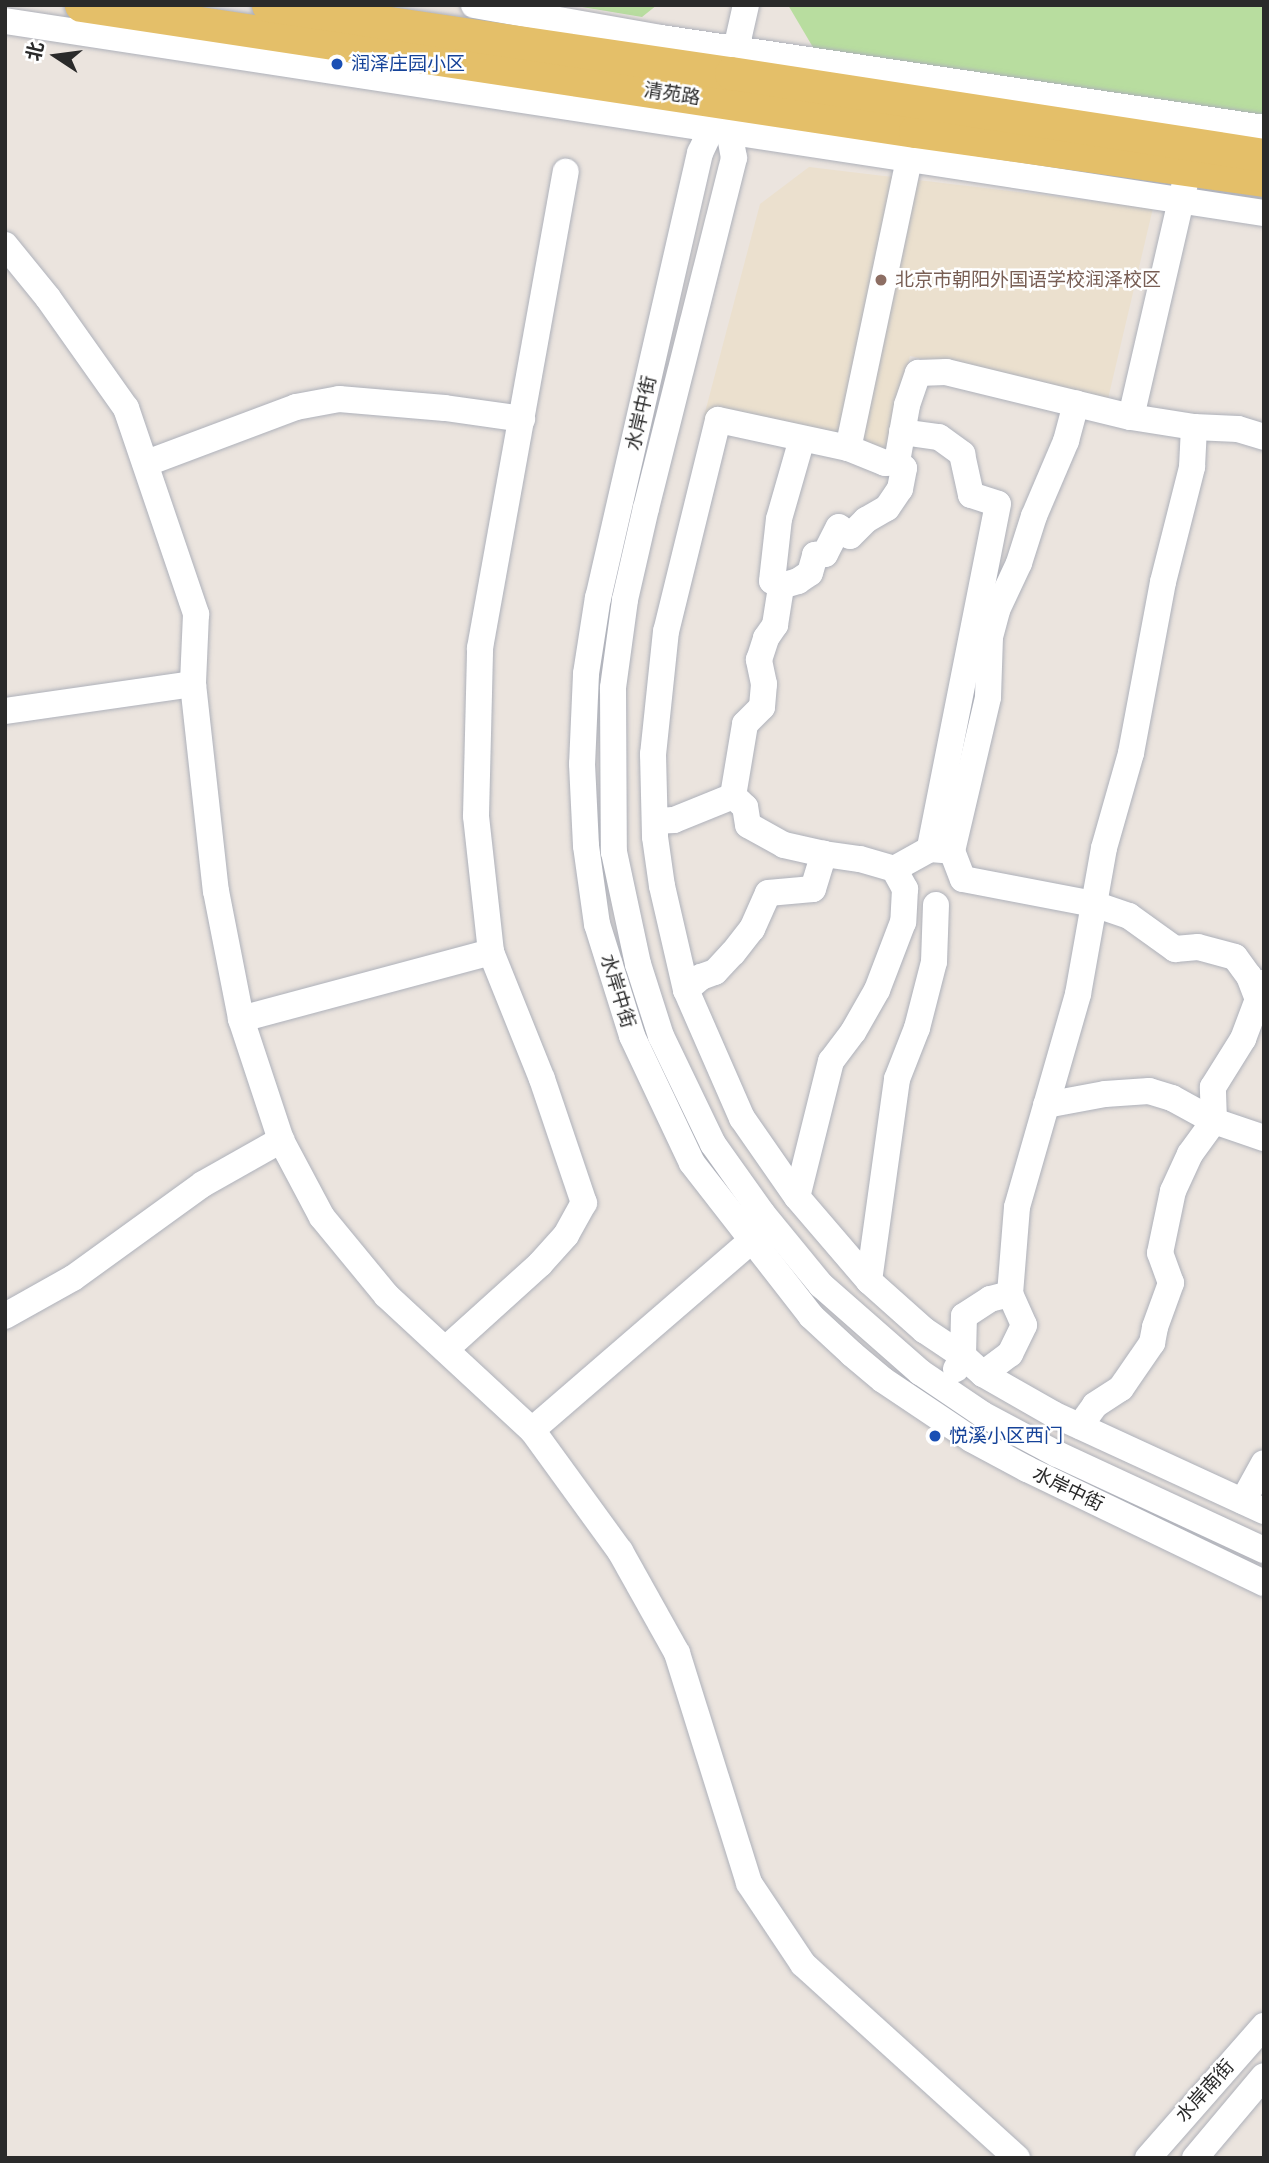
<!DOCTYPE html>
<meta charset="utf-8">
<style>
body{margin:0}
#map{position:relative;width:1269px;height:2163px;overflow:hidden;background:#ebe4de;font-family:"Work Sans","Noto Sans SC",sans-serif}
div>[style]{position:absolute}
.education>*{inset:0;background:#ebe0ce}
.green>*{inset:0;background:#b8dd9f}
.roads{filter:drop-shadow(0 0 2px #aeb1ba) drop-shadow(0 0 2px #aeb1ba)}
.minor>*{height:26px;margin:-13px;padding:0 13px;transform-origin:13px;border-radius:13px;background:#fff}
.major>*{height:33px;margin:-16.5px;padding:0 16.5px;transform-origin:16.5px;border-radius:16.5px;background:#e4bf69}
.dots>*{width:19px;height:19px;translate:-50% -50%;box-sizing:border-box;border:4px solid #fff;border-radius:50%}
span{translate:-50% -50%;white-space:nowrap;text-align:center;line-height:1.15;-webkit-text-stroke:5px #fff;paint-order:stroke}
.transit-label{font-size:19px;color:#164399}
.left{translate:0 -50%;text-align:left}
.street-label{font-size:19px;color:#2a2a2a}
.education-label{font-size:19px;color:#785e54}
.frame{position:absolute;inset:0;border:7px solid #2a2a2a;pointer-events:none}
.north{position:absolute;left:21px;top:21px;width:70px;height:70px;-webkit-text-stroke:5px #fff;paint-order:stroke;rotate:283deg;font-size:19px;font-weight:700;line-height:28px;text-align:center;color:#2a2a2a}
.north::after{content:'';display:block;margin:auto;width:24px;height:32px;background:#2a2a2a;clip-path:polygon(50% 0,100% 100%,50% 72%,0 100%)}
</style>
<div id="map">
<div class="education">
<i style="clip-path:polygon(809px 167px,1153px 208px,1107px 403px,910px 356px,887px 457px,703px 420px,760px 204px)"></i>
</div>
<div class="green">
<i style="clip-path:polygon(570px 5px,657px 5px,642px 17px)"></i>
<i style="clip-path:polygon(788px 5px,1264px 5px,1264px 116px,814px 49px)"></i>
</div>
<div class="roads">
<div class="minor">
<i style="left:474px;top:5px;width:190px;rotate:10deg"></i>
<i style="left:661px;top:38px;width:610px;rotate:8.49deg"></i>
<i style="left:746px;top:5px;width:99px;rotate:102.8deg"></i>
<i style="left:724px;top:102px;width:56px;rotate:115.2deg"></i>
<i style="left:700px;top:153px;width:456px;rotate:102.9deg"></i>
<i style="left:598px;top:597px;width:78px;rotate:98.9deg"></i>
<i style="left:586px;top:674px;width:90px;rotate:92.5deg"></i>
<i style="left:582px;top:764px;width:82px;rotate:87.2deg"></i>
<i style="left:586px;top:846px;width:79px;rotate:82deg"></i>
<i style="left:597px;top:924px;width:117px;rotate:72.6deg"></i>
<i style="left:632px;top:1036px;width:140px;rotate:64.7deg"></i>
<i style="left:692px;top:1163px;width:194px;rotate:52.1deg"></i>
<i style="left:811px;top:1316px;width:56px;rotate:42.8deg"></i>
<i style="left:852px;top:1354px;width:40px;rotate:40deg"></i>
<i style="left:883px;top:1380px;width:106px;rotate:33.8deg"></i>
<i style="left:971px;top:1439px;width:64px;rotate:28.2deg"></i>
<i style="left:1027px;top:1469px;width:263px;rotate:25.7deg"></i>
<i style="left:5px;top:21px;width:1274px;rotate:8.67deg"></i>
<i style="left:724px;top:102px;width:57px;rotate:79.9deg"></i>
<i style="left:734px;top:158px;width:361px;rotate:104.1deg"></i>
<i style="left:646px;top:508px;width:94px;rotate:102.9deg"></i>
<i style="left:625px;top:600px;width:89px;rotate:97.8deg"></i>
<i style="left:613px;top:688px;width:164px;rotate:89.7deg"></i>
<i style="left:614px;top:852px;width:115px;rotate:77.9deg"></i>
<i style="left:638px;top:964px;width:76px;rotate:72.3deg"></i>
<i style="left:661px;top:1036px;width:120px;rotate:64.3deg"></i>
<i style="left:713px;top:1144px;width:85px;rotate:54.6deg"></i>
<i style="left:762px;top:1213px;width:93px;rotate:50.7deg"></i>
<i style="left:821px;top:1285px;width:132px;rotate:41.3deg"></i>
<i style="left:920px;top:1372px;width:75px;rotate:34.1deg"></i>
<i style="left:982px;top:1414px;width:85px;rotate:28.1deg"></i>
<i style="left:1057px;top:1454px;width:228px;rotate:24.9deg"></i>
<i style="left:915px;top:131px;width:324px;rotate:101.9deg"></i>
<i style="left:848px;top:448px;width:133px;rotate:-167.8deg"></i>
<i style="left:718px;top:420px;width:217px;rotate:103.8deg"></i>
<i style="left:666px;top:631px;width:124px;rotate:96deg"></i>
<i style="left:653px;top:754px;width:83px;rotate:88.6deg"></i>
<i style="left:655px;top:837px;width:49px;rotate:81.9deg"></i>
<i style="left:662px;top:886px;width:107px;rotate:77deg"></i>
<i style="left:686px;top:990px;width:140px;rotate:66.4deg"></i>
<i style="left:742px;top:1118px;width:96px;rotate:55.2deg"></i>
<i style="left:797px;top:1197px;width:111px;rotate:49.4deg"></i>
<i style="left:869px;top:1281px;width:74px;rotate:41.7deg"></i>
<i style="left:924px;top:1330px;width:47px;rotate:33.7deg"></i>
<i style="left:963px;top:1356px;width:40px;rotate:-88.6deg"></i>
<i style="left:964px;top:1316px;width:31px;rotate:-33deg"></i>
<i style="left:990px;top:1299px;width:21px;rotate:-14deg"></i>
<i style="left:1010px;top:1294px;width:87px;rotate:-85.4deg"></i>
<i style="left:1017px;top:1207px;width:222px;rotate:-74deg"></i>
<i style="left:1078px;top:994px;width:148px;rotate:-79.9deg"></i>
<i style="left:1104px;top:848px;width:99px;rotate:-74.1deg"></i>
<i style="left:1131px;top:753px;width:174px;rotate:-79.4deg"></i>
<i style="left:1163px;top:582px;width:119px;rotate:-75.8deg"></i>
<i style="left:1192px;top:467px;width:40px;rotate:-87.1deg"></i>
<i style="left:5px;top:245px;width:68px;rotate:50.9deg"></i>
<i style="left:48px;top:298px;width:135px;rotate:54.7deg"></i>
<i style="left:126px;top:408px;width:218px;rotate:71.2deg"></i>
<i style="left:196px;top:614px;width:70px;rotate:92.5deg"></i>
<i style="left:193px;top:684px;width:208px;rotate:83.7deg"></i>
<i style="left:216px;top:891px;width:130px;rotate:78.9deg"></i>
<i style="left:241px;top:1019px;width:127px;rotate:71.7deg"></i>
<i style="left:281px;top:1140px;width:87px;rotate:62deg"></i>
<i style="left:322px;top:1217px;width:101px;rotate:50.6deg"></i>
<i style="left:386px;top:1295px;width:199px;rotate:42.8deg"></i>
<i style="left:532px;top:1430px;width:150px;rotate:54deg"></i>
<i style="left:620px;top:1551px;width:117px;rotate:60.8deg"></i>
<i style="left:677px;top:1653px;width:241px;rotate:72.6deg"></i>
<i style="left:749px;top:1883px;width:97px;rotate:56.3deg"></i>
<i style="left:803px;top:1964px;width:289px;rotate:42.2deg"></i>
<i style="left:1131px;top:417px;width:240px;rotate:-77deg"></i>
<i style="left:902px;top:432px;width:37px;rotate:8deg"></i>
<i style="left:939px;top:437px;width:29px;rotate:36deg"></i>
<i style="left:962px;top:454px;width:42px;rotate:77.6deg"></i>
<i style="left:971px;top:495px;width:28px;rotate:18deg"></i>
<i style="left:998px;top:504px;width:352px;rotate:101.2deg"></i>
<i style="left:848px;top:448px;width:40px;rotate:22deg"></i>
<i style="left:885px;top:463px;width:12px;rotate:-5deg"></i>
<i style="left:897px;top:462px;width:58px;rotate:-80deg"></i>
<i style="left:907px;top:405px;width:34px;rotate:-71deg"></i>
<i style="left:918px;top:373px;width:28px;rotate:-2deg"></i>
<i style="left:946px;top:372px;width:190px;rotate:13.7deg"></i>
<i style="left:1131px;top:417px;width:64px;rotate:9deg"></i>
<i style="left:1194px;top:427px;width:44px;rotate:2.6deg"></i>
<i style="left:1238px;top:429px;width:27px;rotate:17deg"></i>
<i style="left:147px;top:463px;width:159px;rotate:-20.6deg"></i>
<i style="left:296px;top:407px;width:44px;rotate:-10.5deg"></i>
<i style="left:339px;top:399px;width:106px;rotate:4.9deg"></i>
<i style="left:445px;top:408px;width:78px;rotate:8.1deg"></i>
<i style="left:781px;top:586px;width:10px;rotate:-151deg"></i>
<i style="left:772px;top:581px;width:62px;rotate:-83.6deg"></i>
<i style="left:779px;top:519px;width:83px;rotate:-74deg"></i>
<i style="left:5px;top:711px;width:190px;rotate:-8.2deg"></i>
<i style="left:655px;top:821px;width:19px;rotate:-3deg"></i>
<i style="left:674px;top:820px;width:64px;rotate:-22.1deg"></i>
<i style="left:952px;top:851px;width:158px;rotate:-76.8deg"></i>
<i style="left:988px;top:697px;width:60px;rotate:-88.1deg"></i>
<i style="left:990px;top:637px;width:28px;rotate:-75deg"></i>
<i style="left:997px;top:610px;width:52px;rotate:-64.9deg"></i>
<i style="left:1019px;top:563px;width:49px;rotate:-72.3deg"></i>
<i style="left:1034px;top:516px;width:82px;rotate:-66.9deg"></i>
<i style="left:1066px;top:441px;width:39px;rotate:-75deg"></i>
<i style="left:824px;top:854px;width:41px;rotate:-167.3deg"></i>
<i style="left:784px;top:845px;width:41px;rotate:-150.9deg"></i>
<i style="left:748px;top:825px;width:18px;rotate:-99deg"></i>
<i style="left:745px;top:807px;width:16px;rotate:-137deg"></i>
<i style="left:733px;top:796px;width:73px;rotate:-80.5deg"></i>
<i style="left:745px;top:724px;width:24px;rotate:-45deg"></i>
<i style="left:762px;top:707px;width:23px;rotate:-85deg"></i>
<i style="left:764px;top:684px;width:25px;rotate:-102deg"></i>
<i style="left:759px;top:660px;width:23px;rotate:-72deg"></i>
<i style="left:766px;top:638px;width:16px;rotate:-55deg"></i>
<i style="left:775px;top:625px;width:39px;rotate:-81deg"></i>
<i style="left:781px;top:586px;width:18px;rotate:-16deg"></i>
<i style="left:798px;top:581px;width:14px;rotate:-34deg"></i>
<i style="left:810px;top:573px;width:19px;rotate:-74deg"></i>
<i style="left:815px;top:555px;width:10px;rotate:-6deg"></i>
<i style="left:825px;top:554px;width:30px;rotate:-63deg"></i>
<i style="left:839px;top:527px;width:14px;rotate:39deg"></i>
<i style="left:850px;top:536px;width:23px;rotate:-45deg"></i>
<i style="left:866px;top:520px;width:24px;rotate:-30deg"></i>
<i style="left:887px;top:508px;width:23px;rotate:-56deg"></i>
<i style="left:900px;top:489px;width:21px;rotate:-79deg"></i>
<i style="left:904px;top:468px;width:9px;rotate:-139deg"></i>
<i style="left:894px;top:869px;width:41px;rotate:-29.1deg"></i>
<i style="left:930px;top:849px;width:22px;rotate:5deg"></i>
<i style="left:952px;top:851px;width:30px;rotate:69deg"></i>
<i style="left:963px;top:879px;width:133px;rotate:10.8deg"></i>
<i style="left:1094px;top:904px;width:37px;rotate:19deg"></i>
<i style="left:1129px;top:916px;width:57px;rotate:35.7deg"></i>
<i style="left:1175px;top:949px;width:23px;rotate:-5deg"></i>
<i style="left:1198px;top:947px;width:38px;rotate:15deg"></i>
<i style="left:1235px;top:957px;width:24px;rotate:54deg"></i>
<i style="left:1249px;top:976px;width:22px;rotate:69deg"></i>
<i style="left:1257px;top:997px;width:7px;rotate:8deg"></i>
<i style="left:686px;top:990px;width:20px;rotate:-41deg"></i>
<i style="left:701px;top:977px;width:15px;rotate:-20deg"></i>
<i style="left:715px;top:972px;width:26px;rotate:-47deg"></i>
<i style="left:733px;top:953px;width:31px;rotate:-52deg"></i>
<i style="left:752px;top:929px;width:39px;rotate:-66deg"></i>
<i style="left:768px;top:893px;width:45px;rotate:-5.1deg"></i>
<i style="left:813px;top:889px;width:37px;rotate:-73deg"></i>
<i style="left:824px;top:854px;width:36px;rotate:8deg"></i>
<i style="left:860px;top:859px;width:35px;rotate:16deg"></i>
<i style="left:894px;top:869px;width:23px;rotate:61deg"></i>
<i style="left:905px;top:889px;width:33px;rotate:93deg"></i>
<i style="left:903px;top:922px;width:73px;rotate:110.9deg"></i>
<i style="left:877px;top:990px;width:48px;rotate:119.7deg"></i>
<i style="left:853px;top:1032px;width:36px;rotate:127deg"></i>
<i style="left:831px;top:1061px;width:140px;rotate:104deg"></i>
<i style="left:241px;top:1019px;width:259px;rotate:-15deg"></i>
<i style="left:1046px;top:1105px;width:60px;rotate:-10.6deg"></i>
<i style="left:1105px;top:1094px;width:44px;rotate:-3.9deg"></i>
<i style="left:1149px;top:1091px;width:24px;rotate:17deg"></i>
<i style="left:1172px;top:1098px;width:48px;rotate:28.7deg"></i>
<i style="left:1214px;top:1121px;width:53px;rotate:18.8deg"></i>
<i style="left:869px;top:1281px;width:204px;rotate:-82.1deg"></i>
<i style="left:897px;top:1079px;width:55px;rotate:-68.6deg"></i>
<i style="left:917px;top:1028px;width:68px;rotate:-75.6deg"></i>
<i style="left:934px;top:962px;width:57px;rotate:-88deg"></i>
<i style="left:5px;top:1316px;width:78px;rotate:-29.2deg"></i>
<i style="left:73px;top:1278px;width:160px;rotate:-35.9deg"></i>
<i style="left:203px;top:1184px;width:90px;rotate:-29.4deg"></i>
<i style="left:446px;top:1349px;width:127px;rotate:-42.1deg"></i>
<i style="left:540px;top:1264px;width:39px;rotate:-48deg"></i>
<i style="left:566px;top:1235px;width:37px;rotate:-61deg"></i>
<i style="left:584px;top:1203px;width:131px;rotate:-108.7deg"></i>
<i style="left:542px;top:1079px;width:137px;rotate:-111.9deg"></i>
<i style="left:491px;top:952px;width:137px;rotate:-96.3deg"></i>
<i style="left:476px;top:816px;width:168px;rotate:-88.6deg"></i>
<i style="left:480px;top:648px;width:484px;rotate:-79.8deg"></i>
<i style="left:956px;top:1369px;width:15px;rotate:-62deg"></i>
<i style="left:963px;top:1356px;width:27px;rotate:42deg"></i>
<i style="left:983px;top:1374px;width:81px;rotate:29.7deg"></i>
<i style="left:1053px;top:1414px;width:232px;rotate:24.7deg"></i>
<i style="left:983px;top:1374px;width:34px;rotate:-37deg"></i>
<i style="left:1010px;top:1354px;width:32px;rotate:-64deg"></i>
<i style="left:1024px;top:1325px;width:34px;rotate:-114deg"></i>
<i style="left:1080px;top:1426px;width:26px;rotate:-54deg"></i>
<i style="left:1095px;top:1405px;width:31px;rotate:-33deg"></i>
<i style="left:1121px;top:1388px;width:55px;rotate:-55.4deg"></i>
<i style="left:1152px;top:1343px;width:16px;rotate:-79deg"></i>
<i style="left:1155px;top:1327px;width:47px;rotate:-70deg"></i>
<i style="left:1171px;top:1283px;width:32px;rotate:-110deg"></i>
<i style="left:1160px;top:1253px;width:63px;rotate:-78.2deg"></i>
<i style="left:1173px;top:1191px;width:41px;rotate:-65.3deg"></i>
<i style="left:1190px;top:1154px;width:41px;rotate:-54deg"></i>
<i style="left:1214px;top:1121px;width:34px;rotate:-92deg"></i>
<i style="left:1213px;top:1087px;width:57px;rotate:-58deg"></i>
<i style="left:1243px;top:1039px;width:60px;rotate:-69.4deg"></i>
<i style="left:532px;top:1430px;width:291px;rotate:-40.8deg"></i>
<i style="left:1243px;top:1501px;width:43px;rotate:-61.1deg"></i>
<i style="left:1148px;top:2158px;width:176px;rotate:-48.7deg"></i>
<i style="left:1195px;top:2158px;width:107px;rotate:-49.9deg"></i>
</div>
<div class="major">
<i style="left:81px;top:5px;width:843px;rotate:8.59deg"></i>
<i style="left:915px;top:131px;width:352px;rotate:8deg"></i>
<i style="left:268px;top:5px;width:468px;rotate:8.4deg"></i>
<i style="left:731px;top:73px;width:539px;rotate:8.75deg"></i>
</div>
</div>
<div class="dots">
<i style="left:337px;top:64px;background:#1a4fb4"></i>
<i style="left:881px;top:280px;background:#8d6e63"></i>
<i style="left:935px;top:1436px;background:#1a4fb4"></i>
</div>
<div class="transit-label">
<span class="left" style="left:351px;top:64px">润泽庄园小区</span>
<span class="left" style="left:949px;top:1436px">悦溪小区西门</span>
</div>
<div class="street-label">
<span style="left:672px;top:94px;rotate:9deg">清苑路</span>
<span style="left:641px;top:413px;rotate:-77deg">水岸中街</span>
<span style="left:618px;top:991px;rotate:73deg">水岸中街</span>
<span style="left:1068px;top:1489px;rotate:26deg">水岸中街</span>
<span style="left:1205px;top:2091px;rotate:-48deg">水岸南街</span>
</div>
<div class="education-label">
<span class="left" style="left:895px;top:280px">北京市朝阳外国语学校润泽校区</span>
</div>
<div class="frame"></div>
<div class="north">北</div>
</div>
